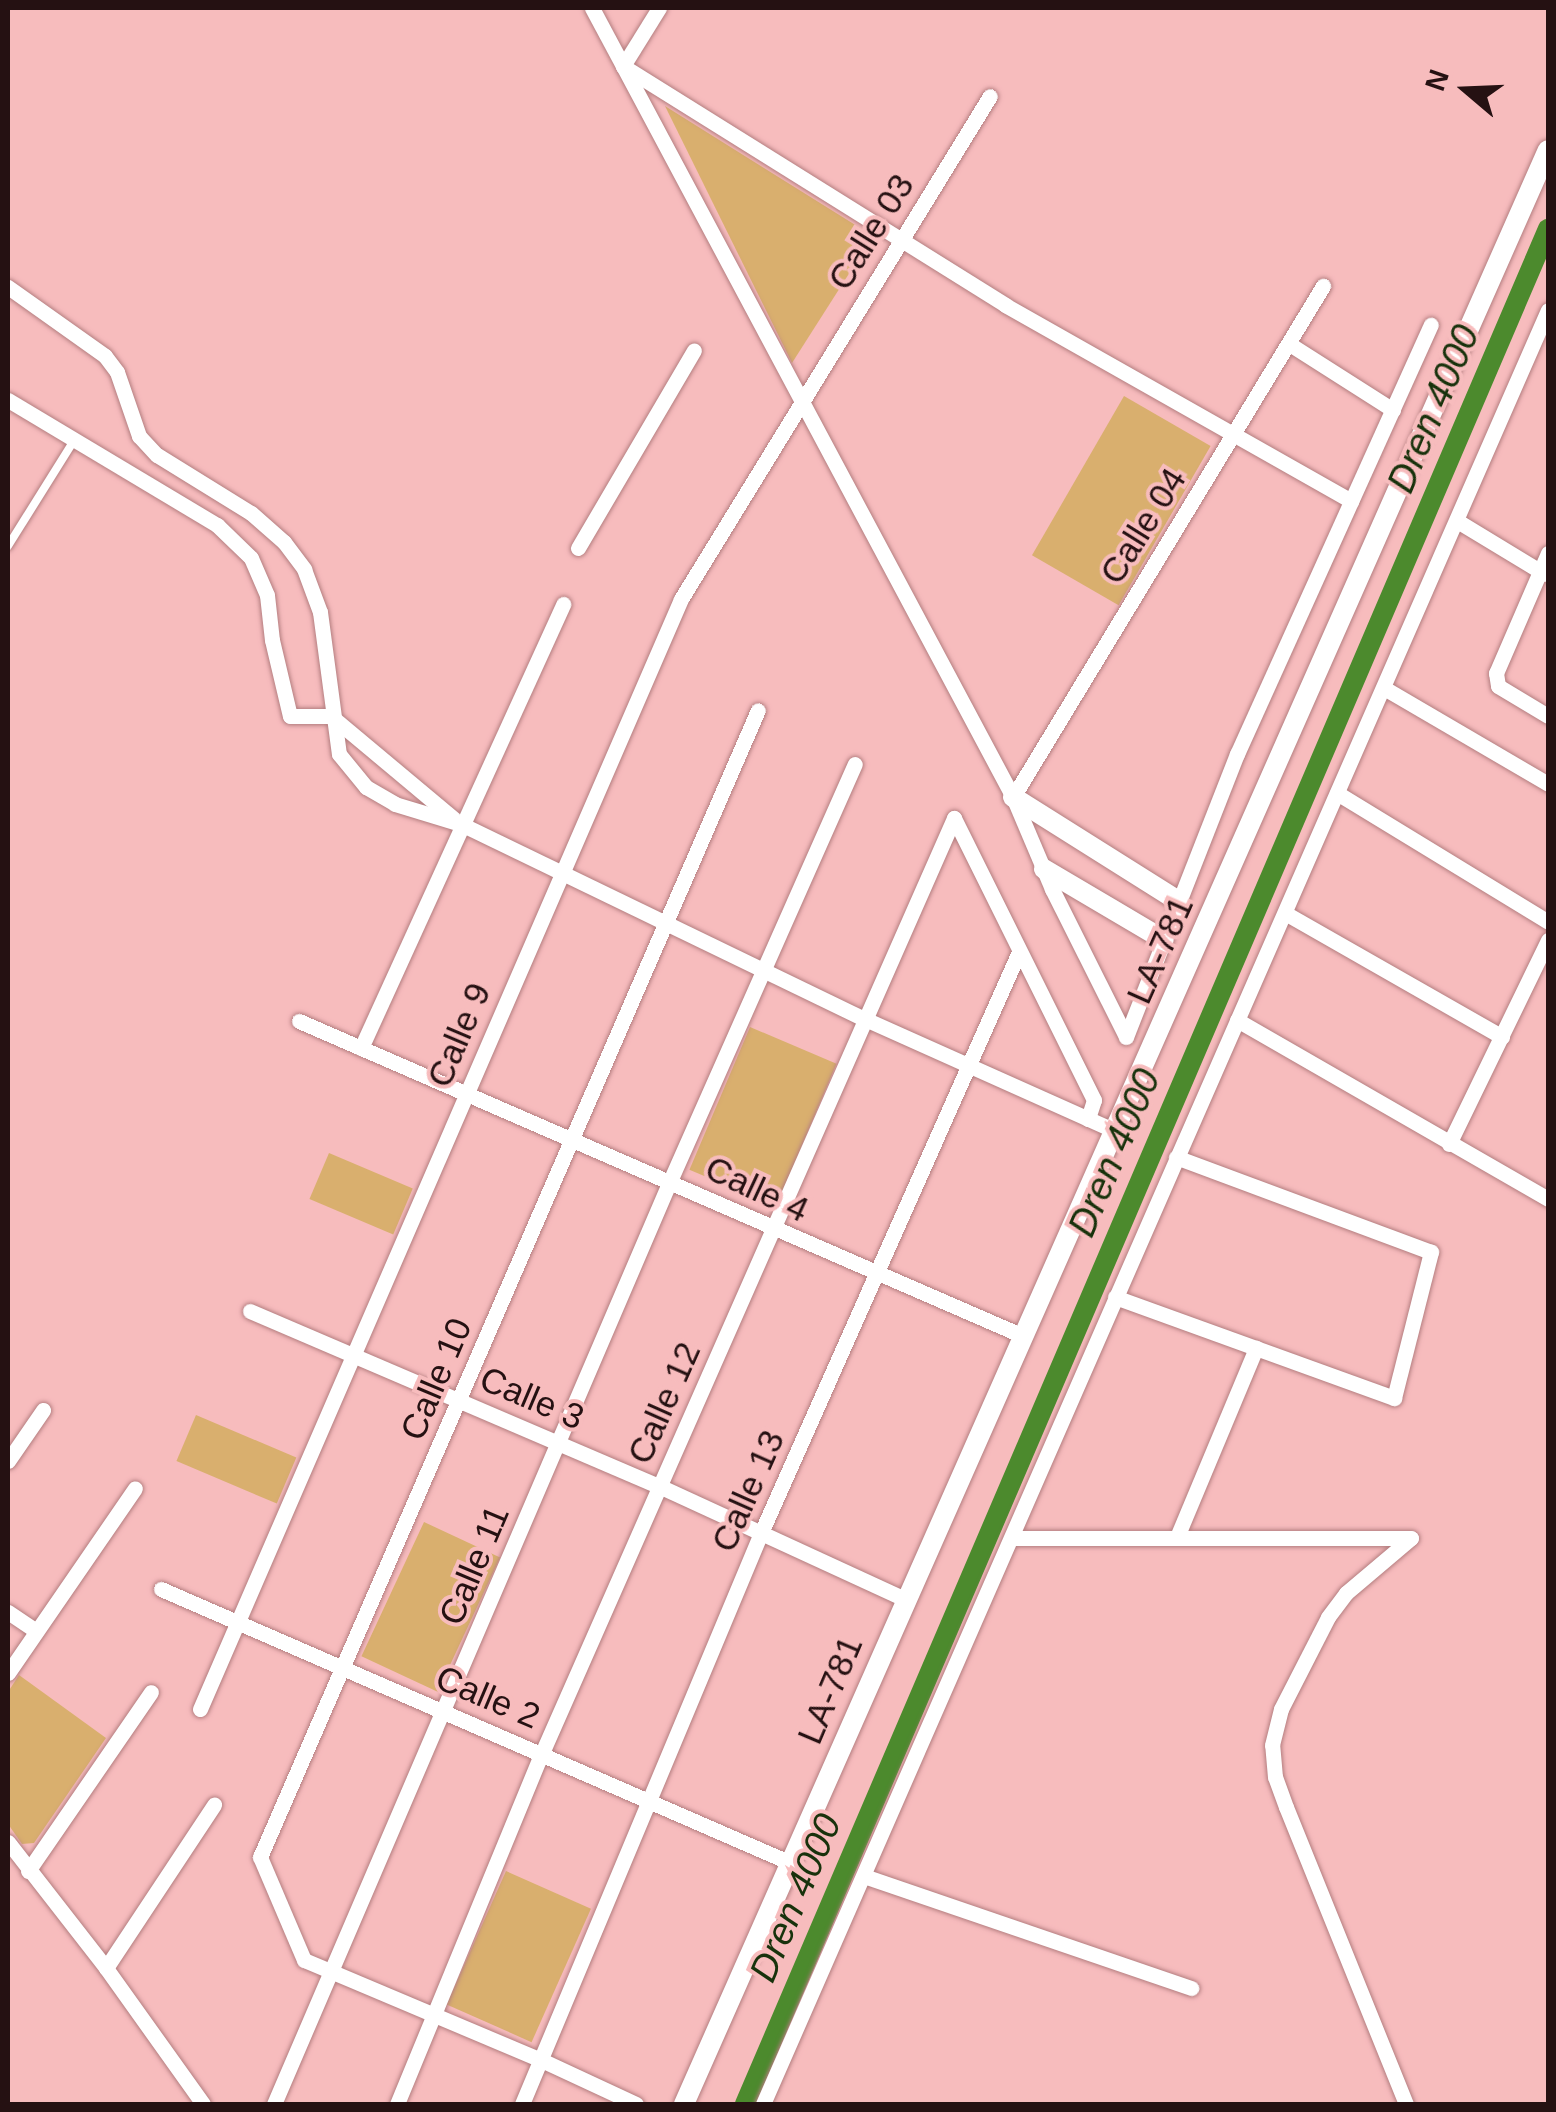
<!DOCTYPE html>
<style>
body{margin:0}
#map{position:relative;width:1556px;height:2112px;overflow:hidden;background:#f7bcbd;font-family:Helvetica,sans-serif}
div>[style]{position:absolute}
.green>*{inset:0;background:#d9af6e;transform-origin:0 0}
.canal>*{height:20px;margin:-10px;padding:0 10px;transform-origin:10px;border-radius:10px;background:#4c8a2d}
.roads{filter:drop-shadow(0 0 2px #b47e80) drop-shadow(0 0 2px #b47e80)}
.lane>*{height:8px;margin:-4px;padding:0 4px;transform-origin:4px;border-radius:4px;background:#fff}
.street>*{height:15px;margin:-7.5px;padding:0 7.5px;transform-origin:7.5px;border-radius:7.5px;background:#fff}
.secondary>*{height:20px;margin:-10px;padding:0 10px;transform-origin:10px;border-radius:10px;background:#fff}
span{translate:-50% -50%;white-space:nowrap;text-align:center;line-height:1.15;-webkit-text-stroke:8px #f7bcbd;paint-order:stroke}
.street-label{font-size:35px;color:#251112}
.water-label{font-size:38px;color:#18320c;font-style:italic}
.frame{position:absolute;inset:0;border:10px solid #251112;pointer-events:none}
.north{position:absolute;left:1416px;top:40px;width:100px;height:100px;-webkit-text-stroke:8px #f7bcbd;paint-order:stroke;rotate:289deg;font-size:28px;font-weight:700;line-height:40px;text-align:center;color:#251112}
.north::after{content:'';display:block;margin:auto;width:35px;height:45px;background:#251112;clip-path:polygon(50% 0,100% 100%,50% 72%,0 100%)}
</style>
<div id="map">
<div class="green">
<i style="clip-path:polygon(665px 106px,873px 236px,792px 363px)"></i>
<i style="left:1124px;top:396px;width:100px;height:184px;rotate:30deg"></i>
<i style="left:750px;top:1027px;width:94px;height:155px;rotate:23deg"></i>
<i style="left:329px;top:1153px;width:91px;height:50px;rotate:23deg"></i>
<i style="left:196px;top:1415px;width:109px;height:50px;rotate:23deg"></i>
<i style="left:424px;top:1522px;width:84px;height:148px;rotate:25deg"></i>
<i style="clip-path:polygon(19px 1675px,106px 1738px,34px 1843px,22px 1844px,8px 1824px,8px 1692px)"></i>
<i style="left:506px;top:1871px;width:93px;height:146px;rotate:24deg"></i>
</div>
<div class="canal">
<i style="left:745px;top:2104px;width:2040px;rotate:-66.82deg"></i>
</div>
<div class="roads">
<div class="lane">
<i style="left:8px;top:546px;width:123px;rotate:-58deg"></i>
</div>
<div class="street">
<i style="left:592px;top:8px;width:66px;rotate:61.9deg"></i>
<i style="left:623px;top:66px;width:451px;rotate:32deg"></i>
<i style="left:1005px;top:305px;width:398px;rotate:29.5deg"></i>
<i style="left:659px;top:8px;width:68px;rotate:121.8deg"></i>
<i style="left:623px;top:66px;width:829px;rotate:61.92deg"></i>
<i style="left:1013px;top:797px;width:100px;rotate:67deg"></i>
<i style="left:1052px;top:889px;width:165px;rotate:63.4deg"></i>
<i style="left:8px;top:287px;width:119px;rotate:35.4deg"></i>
<i style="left:105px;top:356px;width:20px;rotate:53deg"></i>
<i style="left:117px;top:372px;width:68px;rotate:71deg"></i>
<i style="left:139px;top:436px;width:26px;rotate:47deg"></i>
<i style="left:157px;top:455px;width:110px;rotate:31.7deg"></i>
<i style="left:251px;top:513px;width:44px;rotate:41.3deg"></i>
<i style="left:284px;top:542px;width:34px;rotate:53deg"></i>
<i style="left:304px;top:569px;width:46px;rotate:69.6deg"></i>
<i style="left:320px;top:612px;width:143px;rotate:82.4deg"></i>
<i style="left:339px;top:754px;width:43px;rotate:50.7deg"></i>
<i style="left:366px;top:787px;width:34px;rotate:30deg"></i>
<i style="left:395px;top:804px;width:69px;rotate:16.9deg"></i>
<i style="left:461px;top:824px;width:449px;rotate:25.8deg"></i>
<i style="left:865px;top:1019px;width:274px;rotate:24.1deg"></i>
<i style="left:1291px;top:345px;width:121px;rotate:32.5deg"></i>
<i style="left:8px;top:400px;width:244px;rotate:30.9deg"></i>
<i style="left:217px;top:525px;width:47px;rotate:44.1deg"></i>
<i style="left:251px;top:558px;width:40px;rotate:66.6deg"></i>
<i style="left:267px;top:595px;width:45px;rotate:83.7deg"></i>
<i style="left:272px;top:640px;width:78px;rotate:76.7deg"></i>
<i style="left:290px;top:716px;width:41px"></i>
<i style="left:331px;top:716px;width:160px;rotate:39.9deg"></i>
<i style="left:1459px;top:522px;width:100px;rotate:31.2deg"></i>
<i style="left:578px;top:548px;width:229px;rotate:-59.6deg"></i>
<i style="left:1548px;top:553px;width:131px;rotate:113.4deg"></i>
<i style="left:1496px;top:673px;width:13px;rotate:81deg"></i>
<i style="left:1498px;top:686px;width:58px;rotate:31deg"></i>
<i style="left:1384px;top:688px;width:190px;rotate:30.3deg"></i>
<i style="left:1337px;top:793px;width:247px;rotate:31.4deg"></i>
<i style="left:1013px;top:797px;width:598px;rotate:-58.76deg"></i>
<i style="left:954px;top:818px;width:315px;rotate:63.6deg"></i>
<i style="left:1094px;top:1100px;width:20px;rotate:108deg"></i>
<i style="left:1285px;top:913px;width:250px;rotate:29.7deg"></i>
<i style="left:1237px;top:1020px;width:359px;rotate:29.9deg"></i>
<i style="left:299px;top:1021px;width:790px;rotate:23.51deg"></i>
<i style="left:1126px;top:1037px;width:304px;rotate:-68.6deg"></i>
<i style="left:1237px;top:754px;width:471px;rotate:-65.7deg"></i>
<i style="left:361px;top:1048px;width:488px;rotate:-65.5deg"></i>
<i style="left:1449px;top:1144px;width:227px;rotate:-64.1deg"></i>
<i style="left:1115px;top:1297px;width:297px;rotate:19.9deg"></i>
<i style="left:1394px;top:1398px;width:151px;rotate:-75.8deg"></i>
<i style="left:1431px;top:1252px;width:272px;rotate:-159.6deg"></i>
<i style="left:250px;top:1311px;width:445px;rotate:23.2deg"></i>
<i style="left:659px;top:1486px;width:271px;rotate:24.7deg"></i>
<i style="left:8px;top:1461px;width:62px;rotate:-55.5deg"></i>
<i style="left:1177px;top:1537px;width:205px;rotate:-67.3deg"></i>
<i style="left:1014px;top:1538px;width:397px"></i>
<i style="left:161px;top:1589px;width:687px;rotate:23.51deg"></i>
<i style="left:8px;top:1612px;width:34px;rotate:34deg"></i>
<i style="left:8px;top:1673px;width:224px;rotate:-55.5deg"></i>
<i style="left:200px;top:1709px;width:1210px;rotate:-66.57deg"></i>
<i style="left:681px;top:599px;width:590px;rotate:-58.44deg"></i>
<i style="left:8px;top:1842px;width:160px;rotate:52.1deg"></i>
<i style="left:106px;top:1968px;width:167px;rotate:54.5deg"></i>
<i style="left:28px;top:1871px;width:217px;rotate:-55.5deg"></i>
<i style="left:864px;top:1876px;width:346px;rotate:18.9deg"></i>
<i style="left:106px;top:1968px;width:196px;rotate:-56.5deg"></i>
<i style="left:274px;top:2104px;width:1004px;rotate:-66.78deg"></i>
<i style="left:670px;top:1181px;width:456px;rotate:-66.1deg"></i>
<i style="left:397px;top:2104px;width:380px;rotate:-67.6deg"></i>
<i style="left:542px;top:1753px;width:1022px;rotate:-66.22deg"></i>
<i style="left:522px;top:2104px;width:619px;rotate:-67.29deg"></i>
<i style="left:761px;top:1533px;width:636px;rotate:-66.06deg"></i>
<i style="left:636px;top:2104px;width:105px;rotate:-155.1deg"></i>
<i style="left:541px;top:2060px;width:257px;rotate:-157.1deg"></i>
<i style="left:304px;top:1960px;width:112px;rotate:-113.1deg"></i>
<i style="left:260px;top:1857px;width:1250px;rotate:-66.53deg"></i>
<i style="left:763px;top:2104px;width:1958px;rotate:-66.37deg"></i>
<i style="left:1406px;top:2104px;width:320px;rotate:-112deg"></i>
<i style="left:1286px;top:1807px;width:32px;rotate:-110deg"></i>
<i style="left:1275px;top:1777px;width:32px;rotate:-95deg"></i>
<i style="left:1272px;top:1745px;width:37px;rotate:-76deg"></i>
<i style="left:1281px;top:1709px;width:103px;rotate:-62.9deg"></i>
<i style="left:1328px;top:1617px;width:30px;rotate:-53deg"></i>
<i style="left:1346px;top:1593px;width:85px;rotate:-40.2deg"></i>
</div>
<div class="secondary">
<i style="left:1013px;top:797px;width:197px;rotate:32.2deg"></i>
<i style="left:1044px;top:869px;width:139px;rotate:30.6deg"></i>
<i style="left:684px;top:2104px;width:2136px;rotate:-66.15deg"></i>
</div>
</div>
<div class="street-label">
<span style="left:871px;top:232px;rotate:-58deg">Calle 03</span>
<span style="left:1143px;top:526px;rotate:-58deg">Calle 04</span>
<span style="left:1160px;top:950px;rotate:-66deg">LA-781</span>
<span style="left:459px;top:1035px;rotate:-67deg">Calle 9</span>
<span style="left:757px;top:1189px;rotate:25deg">Calle 4</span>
<span style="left:436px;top:1379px;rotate:-67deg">Calle 10</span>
<span style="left:532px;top:1398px;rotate:23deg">Calle 3</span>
<span style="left:664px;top:1403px;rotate:-66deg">Calle 12</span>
<span style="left:748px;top:1491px;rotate:-66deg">Calle 13</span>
<span style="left:474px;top:1565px;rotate:-67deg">Calle 11</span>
<span style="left:830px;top:1690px;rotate:-67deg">LA-781</span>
<span style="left:488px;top:1697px;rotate:23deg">Calle 2</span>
</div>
<div class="water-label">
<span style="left:1434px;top:409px;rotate:-67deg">Dren 4000</span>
<span style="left:1115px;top:1153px;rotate:-67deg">Dren 4000</span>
<span style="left:796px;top:1898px;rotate:-67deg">Dren 4000</span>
</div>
<div class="frame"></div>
<div class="north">N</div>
</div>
